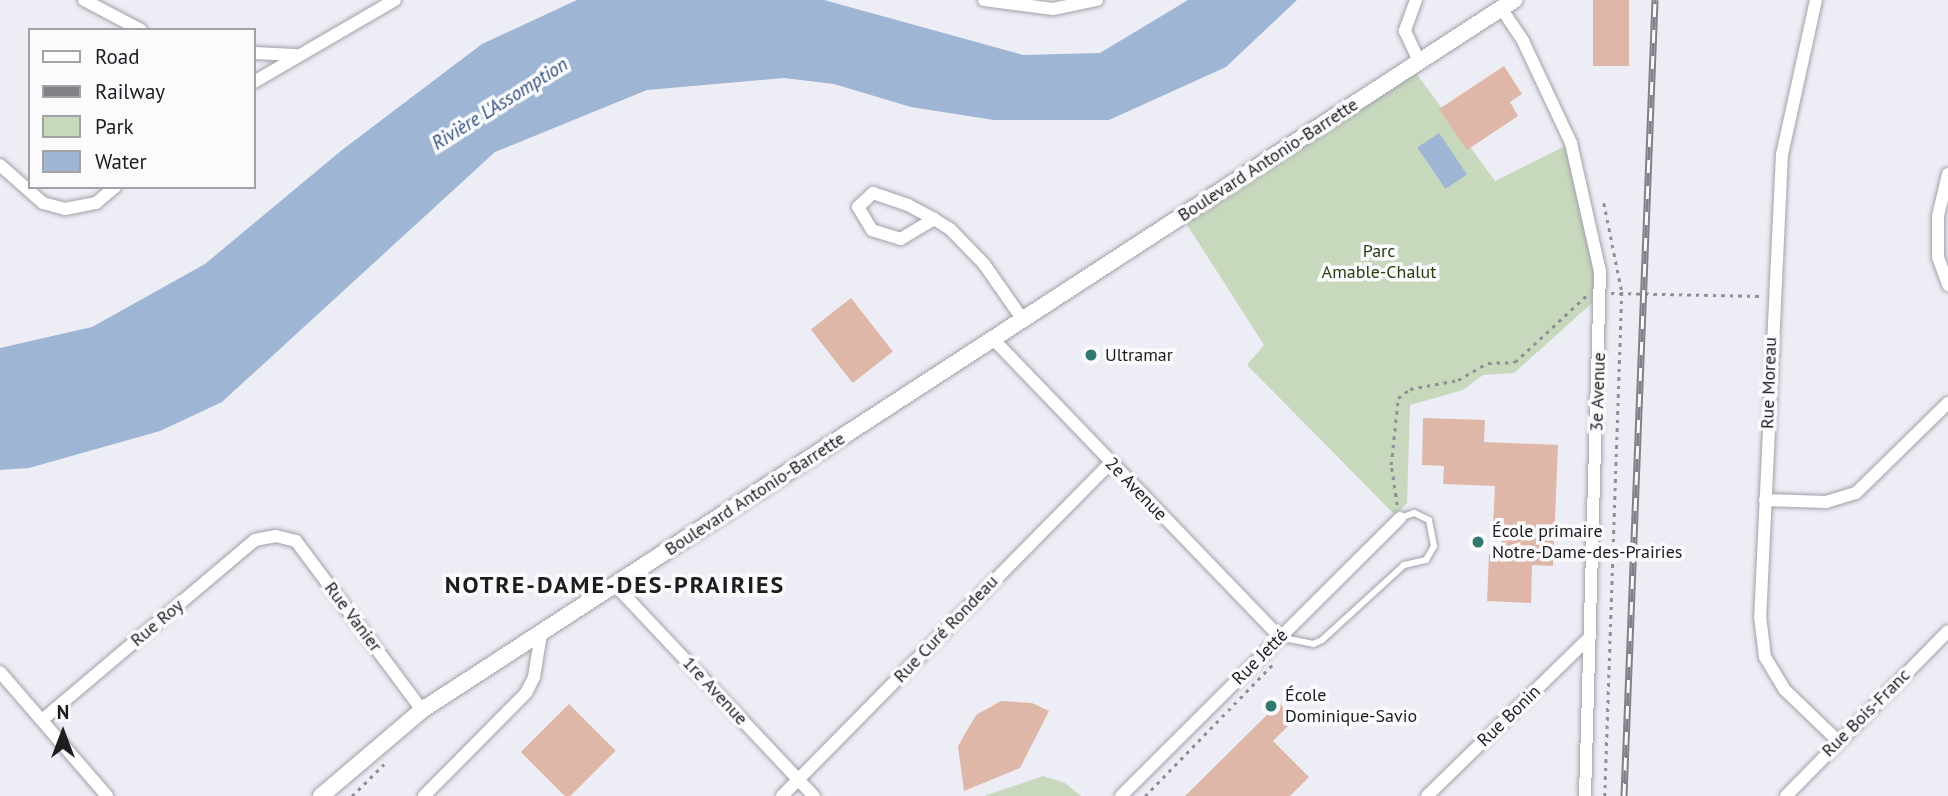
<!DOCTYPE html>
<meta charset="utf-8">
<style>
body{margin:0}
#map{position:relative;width:1948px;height:796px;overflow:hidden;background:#ededf6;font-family:"PT Sans",sans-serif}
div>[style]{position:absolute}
.green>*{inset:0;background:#c7d8bd}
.water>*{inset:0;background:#9eb5d3;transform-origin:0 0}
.building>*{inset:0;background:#deb7a8;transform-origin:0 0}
.path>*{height:2.5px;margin-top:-1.25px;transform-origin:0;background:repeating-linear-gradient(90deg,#8f8f96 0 3.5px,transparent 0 8.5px)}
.roads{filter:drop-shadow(0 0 2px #a1a1a9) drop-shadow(0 0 2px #a1a1a9)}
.lane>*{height:6px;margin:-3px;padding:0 3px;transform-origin:3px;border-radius:3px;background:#fff}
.street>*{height:12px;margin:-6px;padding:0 6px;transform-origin:6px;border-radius:6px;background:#fff}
.secondary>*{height:16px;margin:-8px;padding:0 8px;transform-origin:8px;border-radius:8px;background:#fff}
.rail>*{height:7px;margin-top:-3.5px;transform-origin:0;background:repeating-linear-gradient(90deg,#fbfbfe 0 13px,#818187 0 26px);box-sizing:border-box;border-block:2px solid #818187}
.dots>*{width:19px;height:19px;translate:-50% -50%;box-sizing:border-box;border:4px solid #fbfbfe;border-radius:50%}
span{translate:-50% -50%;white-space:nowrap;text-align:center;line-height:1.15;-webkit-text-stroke:7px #fbfbfe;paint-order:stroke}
.street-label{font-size:18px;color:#1d1d20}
.park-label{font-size:18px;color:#253f0f}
.poi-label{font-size:18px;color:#1d1d20}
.left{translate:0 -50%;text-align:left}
.water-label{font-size:19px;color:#31527c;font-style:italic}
.district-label{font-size:24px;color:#1d1d20;font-weight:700;letter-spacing:2px}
.legend{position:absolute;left:28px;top:28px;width:228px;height:161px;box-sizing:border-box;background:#fbfbfe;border:2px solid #a2a2a5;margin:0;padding:9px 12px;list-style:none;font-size:21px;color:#1d1d20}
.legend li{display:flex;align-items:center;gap:14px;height:35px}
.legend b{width:35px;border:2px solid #a2a2a5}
.north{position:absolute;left:28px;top:698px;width:70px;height:70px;-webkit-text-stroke:5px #fbfbfe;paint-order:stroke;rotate:0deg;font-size:19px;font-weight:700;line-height:28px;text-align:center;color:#1d1d20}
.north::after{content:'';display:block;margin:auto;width:24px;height:32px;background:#1d1d20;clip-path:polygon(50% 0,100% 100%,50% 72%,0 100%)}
</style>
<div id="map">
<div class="green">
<i style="clip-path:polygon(1416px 73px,1495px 181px,1571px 143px,1602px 294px,1514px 373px,1483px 375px,1463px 390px,1410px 405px,1407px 503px,1395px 515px,1247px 365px,1264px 345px,1182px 217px)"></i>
<i style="clip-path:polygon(1043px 776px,1065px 783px,1081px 796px,984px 796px)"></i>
</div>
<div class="water">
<i style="clip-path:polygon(577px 0,824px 0,1023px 55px,1100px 53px,1188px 0,1297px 0,1226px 67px,1109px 120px,994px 120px,911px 107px,834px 84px,784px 78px,647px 90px,495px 152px,222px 402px,160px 431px,29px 468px,0 470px,0 348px,92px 327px,205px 264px,342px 150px,482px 44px)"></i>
<i style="left:1439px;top:133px;width:50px;height:26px;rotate:56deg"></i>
</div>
<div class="building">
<i style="left:1593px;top:0;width:36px;height:66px"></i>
<i style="clip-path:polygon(1504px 66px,1522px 94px,1510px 102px,1518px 116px,1467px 150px,1439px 109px)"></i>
<i style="left:851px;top:298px;width:68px;height:51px;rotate:52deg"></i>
<i style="clip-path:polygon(1423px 418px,1485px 420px,1484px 442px,1558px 445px,1553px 566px,1532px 565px,1531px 603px,1487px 601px,1489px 554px,1501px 555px,1502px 524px,1493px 524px,1495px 486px,1443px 484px,1444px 466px,1422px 465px)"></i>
<i style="clip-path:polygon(1001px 701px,1032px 703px,1049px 711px,1020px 768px,964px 791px,958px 746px,976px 715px)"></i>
<i style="clip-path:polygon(1279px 703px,1295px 719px,1273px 741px,1309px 777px,1290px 796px,1185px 796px)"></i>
<i style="left:569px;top:704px;width:66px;height:68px;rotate:45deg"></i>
</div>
<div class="path">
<i style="left:1604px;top:203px;width:91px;rotate:78.6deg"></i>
<i style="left:1622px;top:292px;width:504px;rotate:91.93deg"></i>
<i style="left:1611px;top:293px;width:151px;rotate:1.1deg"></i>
<i style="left:1397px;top:505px;width:40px;rotate:-98.5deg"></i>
<i style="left:1391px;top:465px;width:67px;rotate:-84deg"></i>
<i style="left:1398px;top:398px;width:15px;rotate:-37deg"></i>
<i style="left:1410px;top:389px;width:49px;rotate:-10.6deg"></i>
<i style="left:1458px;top:380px;width:34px;rotate:-30deg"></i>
<i style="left:1488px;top:363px;width:27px;rotate:-2deg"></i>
<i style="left:1515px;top:362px;width:98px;rotate:-42.9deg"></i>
<i style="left:352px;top:796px;width:45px;rotate:-45deg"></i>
<i style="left:1145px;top:796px;width:187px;rotate:-45.9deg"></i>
</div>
<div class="roads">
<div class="lane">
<i style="left:1283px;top:638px;width:31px;rotate:11deg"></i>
<i style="left:1313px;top:644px;width:10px;rotate:-24deg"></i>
<i style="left:1322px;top:640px;width:111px;rotate:-42.4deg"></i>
<i style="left:1404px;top:565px;width:23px;rotate:-13deg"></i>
<i style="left:1426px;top:560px;width:16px;rotate:-60deg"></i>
<i style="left:1434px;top:546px;width:26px;rotate:-101deg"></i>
<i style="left:1429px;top:520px;width:17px;rotate:-155deg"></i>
<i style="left:1414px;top:513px;width:15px;rotate:160deg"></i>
</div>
<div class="street">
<i style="left:84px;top:0;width:64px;rotate:27.8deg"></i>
<i style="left:984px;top:0;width:70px;rotate:7.4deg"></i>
<i style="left:1053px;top:9px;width:45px;rotate:-11.6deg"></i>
<i style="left:1416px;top:0;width:33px;rotate:110deg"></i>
<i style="left:1405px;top:31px;width:33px;rotate:65deg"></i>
<i style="left:1816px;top:0;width:158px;rotate:102.4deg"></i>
<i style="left:1782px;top:154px;width:463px;rotate:92.7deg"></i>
<i style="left:1760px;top:616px;width:41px;rotate:83deg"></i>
<i style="left:1765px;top:657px;width:37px;rotate:59deg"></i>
<i style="left:1784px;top:689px;width:75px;rotate:43.9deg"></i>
<i style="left:1501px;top:8px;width:40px;rotate:56deg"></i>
<i style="left:1523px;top:41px;width:113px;rotate:64.8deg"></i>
<i style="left:1571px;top:143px;width:132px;rotate:77.3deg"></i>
<i style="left:1600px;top:272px;width:524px;rotate:91.64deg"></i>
<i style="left:254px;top:53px;width:41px;rotate:2.8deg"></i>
<i style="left:254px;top:82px;width:163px;rotate:-30.2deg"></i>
<i style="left:0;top:165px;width:57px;rotate:41.5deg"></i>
<i style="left:43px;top:203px;width:23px;rotate:15deg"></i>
<i style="left:65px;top:209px;width:32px;rotate:-11deg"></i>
<i style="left:96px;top:203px;width:25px;rotate:-40deg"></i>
<i style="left:1948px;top:174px;width:43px;rotate:103.4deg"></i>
<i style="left:1938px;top:216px;width:41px;rotate:90deg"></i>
<i style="left:1938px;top:257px;width:30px;rotate:70deg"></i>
<i style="left:934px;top:219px;width:39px;rotate:149deg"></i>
<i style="left:901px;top:239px;width:30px;rotate:-163deg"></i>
<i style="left:872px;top:230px;width:27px;rotate:-121deg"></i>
<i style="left:858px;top:207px;width:21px;rotate:-43deg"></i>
<i style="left:873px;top:193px;width:37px;rotate:19deg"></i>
<i style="left:908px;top:205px;width:30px;rotate:28deg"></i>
<i style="left:934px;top:219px;width:19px;rotate:32deg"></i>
<i style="left:950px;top:229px;width:49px;rotate:45.8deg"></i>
<i style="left:984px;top:264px;width:68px;rotate:55.1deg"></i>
<i style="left:993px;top:339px;width:414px;rotate:46.1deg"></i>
<i style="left:1765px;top:500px;width:61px;rotate:1.9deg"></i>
<i style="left:1826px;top:502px;width:31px;rotate:-17deg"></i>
<i style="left:1856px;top:493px;width:129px;rotate:-44.4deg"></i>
<i style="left:615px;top:585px;width:290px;rotate:46.7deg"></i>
<i style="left:0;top:672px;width:164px;rotate:49.2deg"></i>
<i style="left:42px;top:720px;width:279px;rotate:-40.2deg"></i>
<i style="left:255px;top:540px;width:21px;rotate:-11deg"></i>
<i style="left:276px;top:536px;width:21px;rotate:14deg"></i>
<i style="left:296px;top:541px;width:211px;rotate:53.3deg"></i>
<i style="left:424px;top:796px;width:145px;rotate:-45.3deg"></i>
<i style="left:526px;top:693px;width:18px;rotate:-63deg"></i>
<i style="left:534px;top:677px;width:44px;rotate:-80.8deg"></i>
<i style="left:782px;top:796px;width:467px;rotate:-45.4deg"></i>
<i style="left:1121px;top:796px;width:394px;rotate:-44.9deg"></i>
<i style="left:1427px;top:796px;width:228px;rotate:-44.3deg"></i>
<i style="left:1786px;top:796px;width:231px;rotate:-45.5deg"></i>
</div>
<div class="secondary">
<i style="left:321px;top:796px;width:133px;rotate:-40.4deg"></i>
<i style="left:422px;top:710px;width:1303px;rotate:-33.03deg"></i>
</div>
</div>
<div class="rail">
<i style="left:1624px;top:796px;width:797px;rotate:-87.77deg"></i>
</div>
<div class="dots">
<i style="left:1091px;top:355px;background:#307870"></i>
<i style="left:1478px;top:542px;background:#307870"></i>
<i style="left:1271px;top:706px;background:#307870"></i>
</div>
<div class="street-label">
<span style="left:1268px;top:160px;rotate:-33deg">Boulevard Antonio-Barrette</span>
<span style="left:1769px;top:383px;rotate:-88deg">Rue Moreau</span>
<span style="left:1598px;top:392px;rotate:-88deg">3e Avenue</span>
<span style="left:1136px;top:489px;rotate:46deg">2e Avenue</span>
<span style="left:755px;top:494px;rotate:-33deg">Boulevard Antonio-Barrette</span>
<span style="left:353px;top:617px;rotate:53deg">Rue Vanier</span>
<span style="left:157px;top:623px;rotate:-40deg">Rue Roy</span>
<span style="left:946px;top:629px;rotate:-46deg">Rue Curé Rondeau</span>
<span style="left:1260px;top:657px;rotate:-45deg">Rue Jetté</span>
<span style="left:715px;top:691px;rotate:47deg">1re Avenue</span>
<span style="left:1866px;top:713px;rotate:-45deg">Rue Bois-Franc</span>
<span style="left:1509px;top:716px;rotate:-44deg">Rue Bonin</span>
</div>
<div class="park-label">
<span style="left:1379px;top:262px">Parc<br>Amable-Chalut</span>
</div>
<div class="poi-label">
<span class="left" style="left:1105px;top:355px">Ultramar</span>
<span class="left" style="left:1492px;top:542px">École primaire<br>Notre-Dame-des-Prairies</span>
<span class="left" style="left:1285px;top:706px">École<br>Dominique-Savio</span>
</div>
<div class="water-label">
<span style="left:500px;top:104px;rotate:-32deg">Rivière L'Assomption</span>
</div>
<div class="district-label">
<span style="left:615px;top:585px">NOTRE-DAME-DES-PRAIRIES</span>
</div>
<ul class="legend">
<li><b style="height:9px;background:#fff"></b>Road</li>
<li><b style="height:9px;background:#818187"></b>Railway</li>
<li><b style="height:19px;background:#c7d8bd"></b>Park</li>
<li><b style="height:19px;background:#9eb5d3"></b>Water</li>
</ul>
<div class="north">N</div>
</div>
